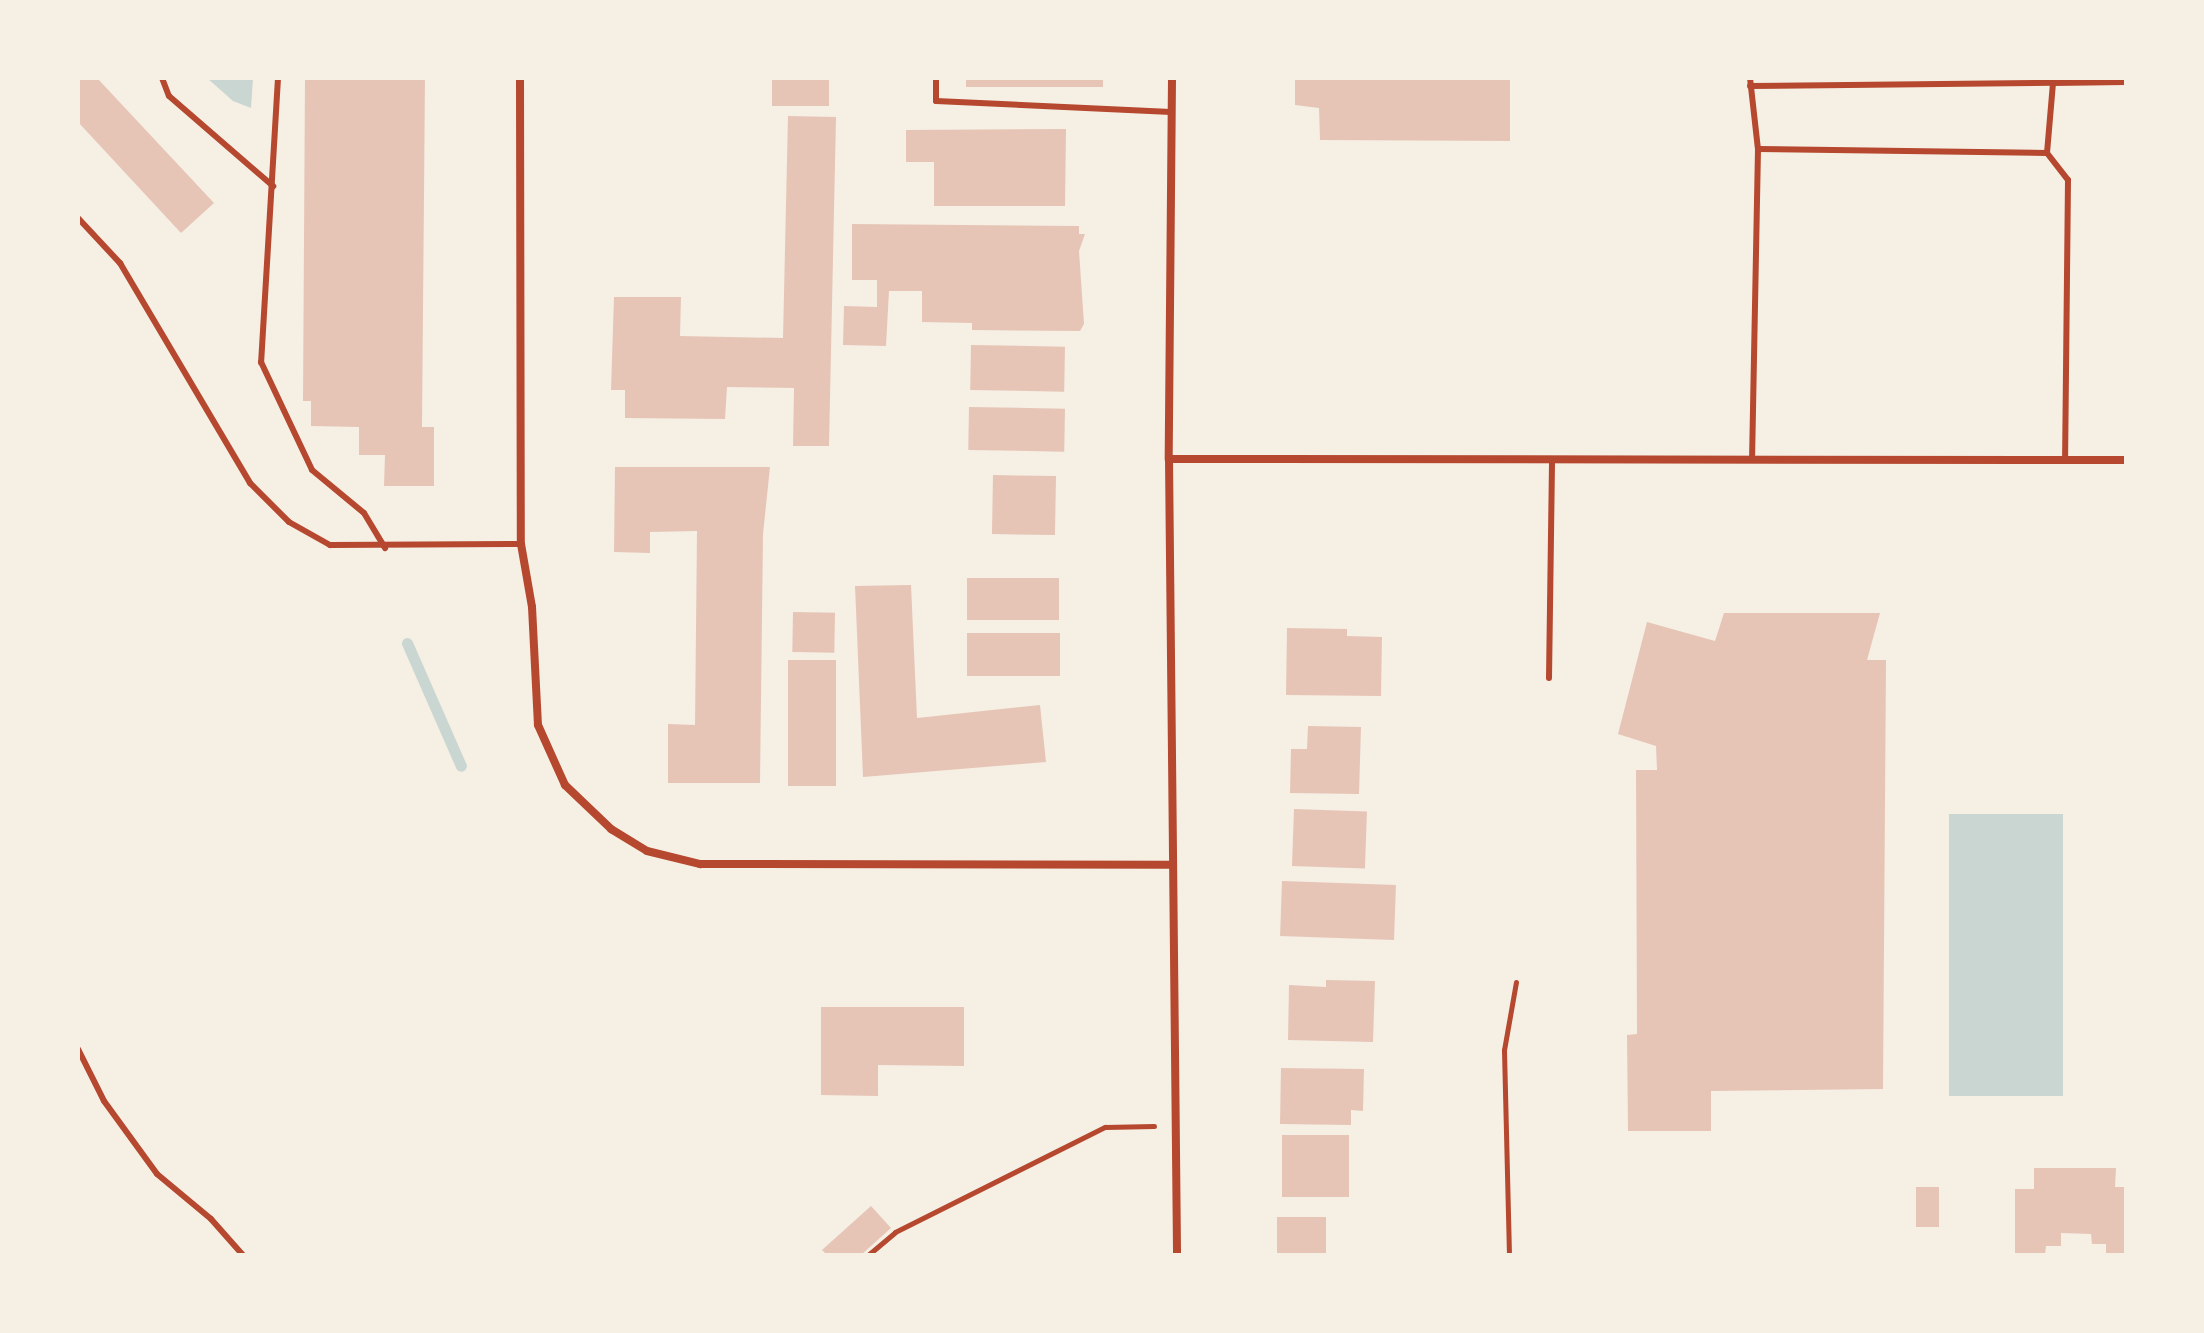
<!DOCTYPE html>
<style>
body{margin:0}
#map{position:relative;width:2204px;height:1333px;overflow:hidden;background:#f6efe4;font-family:"Noto Sans",sans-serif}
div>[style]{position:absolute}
.water>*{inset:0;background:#c9d6d2;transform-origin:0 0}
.stream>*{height:11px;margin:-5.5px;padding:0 5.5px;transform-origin:5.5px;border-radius:5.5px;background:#c9d6d2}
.building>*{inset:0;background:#e6c5b7;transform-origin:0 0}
.path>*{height:5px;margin:-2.5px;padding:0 2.5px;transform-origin:2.5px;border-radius:2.5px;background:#b5482f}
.service>*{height:6px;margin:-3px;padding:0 3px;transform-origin:3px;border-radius:3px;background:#b5482f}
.minor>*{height:8px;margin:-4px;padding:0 4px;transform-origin:4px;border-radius:4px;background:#b5482f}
span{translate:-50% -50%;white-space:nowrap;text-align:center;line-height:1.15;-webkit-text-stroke:8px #f6efe4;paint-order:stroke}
.frame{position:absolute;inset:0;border:80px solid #f6efe4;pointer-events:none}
</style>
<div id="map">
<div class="water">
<i style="clip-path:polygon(207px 78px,253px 78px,251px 108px,233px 101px)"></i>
<i style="left:1949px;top:814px;width:114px;height:282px"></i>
</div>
<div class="stream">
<i style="left:407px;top:643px;width:134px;rotate:66.3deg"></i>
</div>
<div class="building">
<i style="clip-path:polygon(78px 78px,97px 78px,214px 203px,181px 233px,78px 122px)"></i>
<i style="clip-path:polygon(305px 78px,425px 78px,422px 427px,434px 427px,434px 486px,384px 486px,385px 455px,359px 455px,359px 427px,311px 426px,311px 401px,303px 401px)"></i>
<i style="left:772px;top:78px;width:57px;height:28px"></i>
<i style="left:966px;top:78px;width:137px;height:9px"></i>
<i style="clip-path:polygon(1295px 78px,1510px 78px,1510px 141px,1320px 140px,1319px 108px,1295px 105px)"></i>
<i style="clip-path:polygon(788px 116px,836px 117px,829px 446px,793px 446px,794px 388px,727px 387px,725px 419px,625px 418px,625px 390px,611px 390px,614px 297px,681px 297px,680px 336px,783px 338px)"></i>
<i style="clip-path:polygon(1066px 129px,1065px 206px,934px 206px,934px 162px,906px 162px,906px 130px)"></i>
<i style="clip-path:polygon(852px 224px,1079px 226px,1079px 234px,1085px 234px,1079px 251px,1084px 324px,1080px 331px,972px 330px,972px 323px,922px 322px,922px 291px,889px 291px,886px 346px,843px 345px,844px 306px,877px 307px,877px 280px,852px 280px)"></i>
<i style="left:971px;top:345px;width:94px;height:45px;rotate:1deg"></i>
<i style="left:969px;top:407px;width:96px;height:43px;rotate:1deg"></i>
<i style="clip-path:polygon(615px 467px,770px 467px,763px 534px,760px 783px,668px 783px,668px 724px,695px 725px,697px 531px,650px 532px,650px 553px,614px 552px)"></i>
<i style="left:993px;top:475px;width:63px;height:59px;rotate:1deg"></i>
<i style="left:967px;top:578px;width:92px;height:42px"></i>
<i style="clip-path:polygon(911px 585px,917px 718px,1040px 705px,1046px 762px,863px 777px,855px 586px)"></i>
<i style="left:793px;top:612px;width:42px;height:40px;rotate:1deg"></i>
<i style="clip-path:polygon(1724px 613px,1880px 613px,1867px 660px,1886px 660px,1883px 1089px,1711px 1091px,1711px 1131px,1628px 1131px,1627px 1035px,1637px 1034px,1636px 770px,1657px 770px,1656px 746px,1618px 734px,1647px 622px,1715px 641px)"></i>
<i style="clip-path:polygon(1287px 628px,1347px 629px,1347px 636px,1382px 637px,1381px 696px,1286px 695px)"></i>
<i style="left:967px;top:633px;width:93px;height:43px"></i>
<i style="left:788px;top:660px;width:48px;height:126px"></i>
<i style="clip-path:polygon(1308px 726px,1361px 727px,1359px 794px,1290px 793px,1291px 749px,1307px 749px)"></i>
<i style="left:1294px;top:809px;width:73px;height:57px;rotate:2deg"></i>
<i style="left:1282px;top:881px;width:114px;height:55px;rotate:2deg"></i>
<i style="clip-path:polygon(1326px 980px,1375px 981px,1373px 1042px,1288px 1040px,1289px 985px,1326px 987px)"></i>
<i style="clip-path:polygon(821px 1007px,964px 1007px,964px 1066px,878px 1065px,878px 1096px,821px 1095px)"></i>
<i style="clip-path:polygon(1281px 1068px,1364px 1069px,1363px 1111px,1351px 1110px,1351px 1125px,1280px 1124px)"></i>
<i style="left:1282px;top:1135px;width:67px;height:62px"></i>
<i style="clip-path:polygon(2034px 1168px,2116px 1168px,2115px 1187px,2126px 1187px,2126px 1255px,2106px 1255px,2106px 1244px,2092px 1244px,2091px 1234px,2061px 1233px,2061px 1246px,2046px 1246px,2045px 1255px,2015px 1255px,2015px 1189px,2034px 1189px)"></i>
<i style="left:1916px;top:1187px;width:23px;height:40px"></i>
<i style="clip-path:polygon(871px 1206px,891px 1228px,861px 1255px,827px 1255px,822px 1250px)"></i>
<i style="left:1326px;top:1217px;width:38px;height:49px;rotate:90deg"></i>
</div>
<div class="path">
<i style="left:868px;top:1255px;width:35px;rotate:-40deg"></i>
<i style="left:895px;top:1232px;width:235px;rotate:-26.6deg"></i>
<i style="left:1105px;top:1127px;width:49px;rotate:-1.2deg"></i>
<i style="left:1509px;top:1255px;width:205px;rotate:-91.4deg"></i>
<i style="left:1504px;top:1050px;width:69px;rotate:-80deg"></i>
</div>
<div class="service">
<i style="left:162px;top:78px;width:19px;rotate:69deg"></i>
<i style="left:169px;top:96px;width:138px;rotate:40.9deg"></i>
<i style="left:278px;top:78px;width:285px;rotate:93.4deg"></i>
<i style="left:261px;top:362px;width:119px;rotate:64.7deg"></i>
<i style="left:312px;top:470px;width:67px;rotate:39.6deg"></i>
<i style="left:364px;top:513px;width:41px;rotate:59deg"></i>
<i style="left:936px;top:78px;width:23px;rotate:90deg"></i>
<i style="left:936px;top:101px;width:235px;rotate:2.7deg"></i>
<i style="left:1750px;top:78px;width:71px;rotate:83.6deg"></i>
<i style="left:1758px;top:149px;width:310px;rotate:91.1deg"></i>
<i style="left:2053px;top:83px;width:73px;rotate:-0.8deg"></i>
<i style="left:1750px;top:86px;width:303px;rotate:-0.6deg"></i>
<i style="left:2053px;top:83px;width:70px;rotate:94.9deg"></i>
<i style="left:2047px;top:153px;width:34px;rotate:52deg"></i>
<i style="left:2068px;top:180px;width:278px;rotate:90.6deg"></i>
<i style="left:1758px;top:149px;width:289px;rotate:0.8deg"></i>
<i style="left:78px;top:218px;width:62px;rotate:47deg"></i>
<i style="left:120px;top:263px;width:256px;rotate:59.4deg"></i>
<i style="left:250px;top:483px;width:55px;rotate:45deg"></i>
<i style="left:289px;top:522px;width:47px;rotate:29.3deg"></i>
<i style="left:330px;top:545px;width:191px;rotate:-0.3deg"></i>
<i style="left:1549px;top:678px;width:216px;rotate:-89.2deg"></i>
<i style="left:78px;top:1049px;width:58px;rotate:63.4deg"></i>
<i style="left:104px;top:1101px;width:90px;rotate:54deg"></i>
<i style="left:157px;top:1174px;width:70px;rotate:39.8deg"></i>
<i style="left:211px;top:1219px;width:48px;rotate:48.4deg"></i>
</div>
<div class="minor">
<i style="left:520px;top:78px;width:466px;rotate:89.9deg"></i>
<i style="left:521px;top:544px;width:64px;rotate:80.1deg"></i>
<i style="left:532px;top:607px;width:118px;rotate:87.1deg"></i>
<i style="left:538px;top:725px;width:66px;rotate:65.8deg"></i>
<i style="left:565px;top:785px;width:64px;rotate:43.7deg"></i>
<i style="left:611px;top:829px;width:42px;rotate:31.4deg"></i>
<i style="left:647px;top:851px;width:55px;rotate:13.8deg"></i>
<i style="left:700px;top:864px;width:472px;rotate:0.1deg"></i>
<i style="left:1172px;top:78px;width:381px;rotate:90.5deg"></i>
<i style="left:1169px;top:459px;width:796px;rotate:89.42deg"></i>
<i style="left:1169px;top:459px;width:957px;rotate:0.06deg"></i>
</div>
<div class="frame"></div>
</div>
